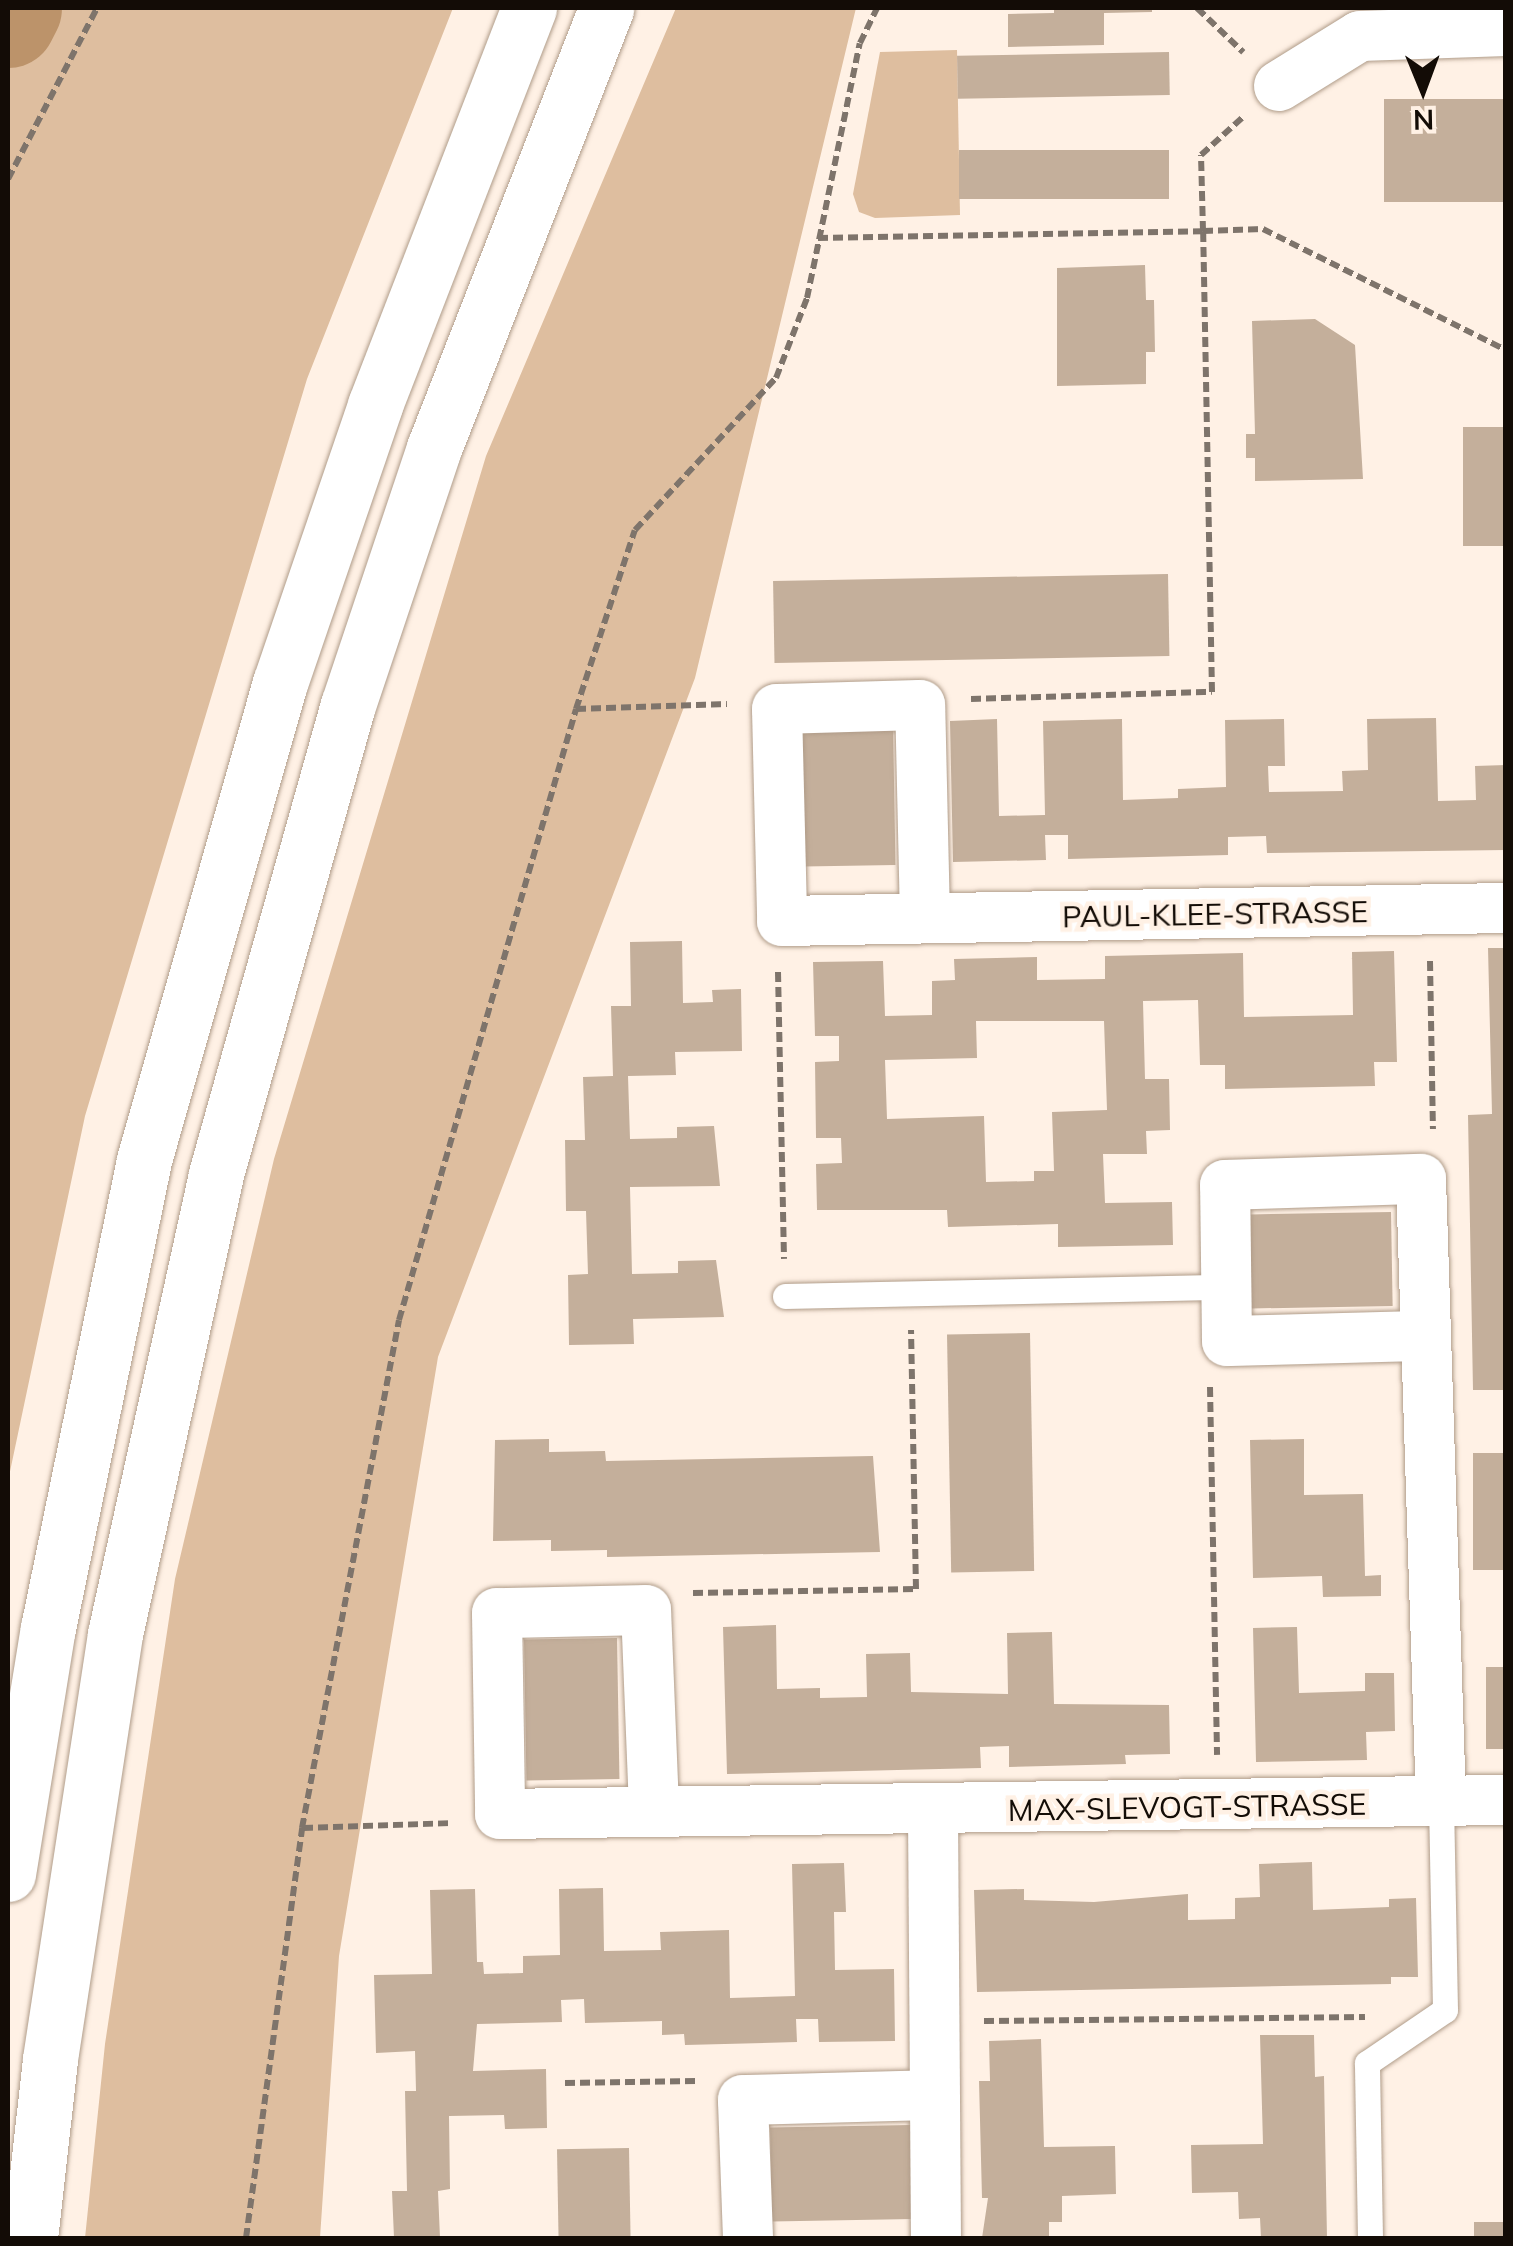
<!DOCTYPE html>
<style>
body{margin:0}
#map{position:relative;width:1513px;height:2246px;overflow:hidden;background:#fff1e5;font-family:Mulish,sans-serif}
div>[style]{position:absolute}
.green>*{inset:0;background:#debe9f}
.river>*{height:95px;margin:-47.5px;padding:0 47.5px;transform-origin:47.5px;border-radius:47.5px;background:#bc936a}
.building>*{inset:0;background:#c4af9b;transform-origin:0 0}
.path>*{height:6px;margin-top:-3px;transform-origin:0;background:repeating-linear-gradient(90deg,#7e746b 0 10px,transparent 0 15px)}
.roads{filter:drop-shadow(0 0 2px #b09c89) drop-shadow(0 0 2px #b09c89)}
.lane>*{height:25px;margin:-12.5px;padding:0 12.5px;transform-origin:12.5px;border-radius:12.5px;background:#fff}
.street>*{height:50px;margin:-25px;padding:0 25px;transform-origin:25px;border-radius:25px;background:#fff}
.highway>*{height:55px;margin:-27.5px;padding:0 27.5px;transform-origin:27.5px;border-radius:27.5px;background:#fff}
span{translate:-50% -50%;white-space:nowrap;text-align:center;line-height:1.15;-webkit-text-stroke:9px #fff1e5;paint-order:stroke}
.street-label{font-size:30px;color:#130c06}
.frame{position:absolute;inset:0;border:10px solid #130c06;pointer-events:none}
.north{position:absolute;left:1373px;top:40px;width:100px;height:100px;-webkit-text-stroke:8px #fff1e5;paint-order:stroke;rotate:179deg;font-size:28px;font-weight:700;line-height:40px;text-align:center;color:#130c06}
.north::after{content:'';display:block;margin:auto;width:35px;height:45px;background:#130c06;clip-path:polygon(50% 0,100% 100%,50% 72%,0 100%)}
</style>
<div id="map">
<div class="green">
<i style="clip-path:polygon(8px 8px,453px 8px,307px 379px,85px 1116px,8px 1481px)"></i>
<i style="clip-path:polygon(676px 8px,856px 8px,695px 678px,438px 1357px,339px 1956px,320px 2238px,85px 2238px,105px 2044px,175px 1579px,274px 1159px,486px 456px)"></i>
<i style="clip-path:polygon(957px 50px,960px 215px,875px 218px,859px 212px,853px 194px,880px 52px)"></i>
</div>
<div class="river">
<i style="left:8px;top:20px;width:13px;rotate:-63deg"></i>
</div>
<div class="building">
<i style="clip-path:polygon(1054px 8px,1152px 8px,1152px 12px,1104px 13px,1104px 45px,1008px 47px,1008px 14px,1054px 13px)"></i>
<i style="left:1169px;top:52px;width:43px;height:212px;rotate:89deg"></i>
<i style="left:1506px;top:99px;width:103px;height:122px;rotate:90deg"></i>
<i style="left:1169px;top:150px;width:49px;height:210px;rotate:90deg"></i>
<i style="clip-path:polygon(1145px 265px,1146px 300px,1154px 300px,1155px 352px,1146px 352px,1146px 384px,1057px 386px,1057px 268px)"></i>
<i style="clip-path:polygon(1315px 319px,1355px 345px,1363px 479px,1255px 481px,1255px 458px,1246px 458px,1246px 434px,1255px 434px,1252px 321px)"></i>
<i style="left:1506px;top:427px;width:119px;height:43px;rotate:90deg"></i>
<i style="left:1168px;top:574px;width:82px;height:395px;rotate:89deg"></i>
<i style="clip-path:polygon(1436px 718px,1438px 801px,1476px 800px,1475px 766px,1506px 765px,1506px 850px,1267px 853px,1266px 836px,1228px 837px,1228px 855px,1068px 859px,1068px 835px,1045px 835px,1046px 860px,953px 862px,950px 721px,997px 719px,999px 816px,1045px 815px,1043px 721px,1122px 719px,1123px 800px,1178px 798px,1178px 789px,1226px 787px,1225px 720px,1284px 719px,1285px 766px,1268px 766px,1269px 792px,1343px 791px,1342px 771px,1368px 770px,1367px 719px)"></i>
<i style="left:893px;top:724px;width:141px;height:92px;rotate:89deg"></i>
<i style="clip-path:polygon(682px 941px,683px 1003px,713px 1002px,712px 990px,741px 989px,742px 1051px,675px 1052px,676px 1075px,628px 1076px,630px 1139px,677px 1138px,677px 1127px,714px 1126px,720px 1186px,630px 1187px,632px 1274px,678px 1273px,678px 1261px,716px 1260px,724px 1317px,633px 1319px,634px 1344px,569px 1345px,568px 1275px,588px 1274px,586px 1211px,566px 1211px,565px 1140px,585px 1140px,583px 1077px,613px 1076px,611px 1006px,631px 1006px,630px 942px)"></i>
<i style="clip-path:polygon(1488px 948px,1506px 948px,1506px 1390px,1473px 1390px,1468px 1115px,1492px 1114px)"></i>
<i style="clip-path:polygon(evenodd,1394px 951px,1397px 1062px,1374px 1062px,1375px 1086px,1225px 1089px,1225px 1065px,1200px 1065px,1198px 1000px,1143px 1001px,1145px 1079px,1169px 1079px,1170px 1130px,1146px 1131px,1147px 1154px,1103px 1154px,1105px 1203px,1172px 1202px,1173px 1245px,1058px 1247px,1058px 1224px,948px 1227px,947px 1210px,817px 1210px,816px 1164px,842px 1163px,841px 1138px,816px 1138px,815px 1062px,839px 1061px,839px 1036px,815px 1036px,813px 962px,883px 961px,885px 1016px,932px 1015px,932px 981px,955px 980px,954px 959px,1037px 957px,1037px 980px,1105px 979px,1105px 956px,1243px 953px,1244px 1017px,1353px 1015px,1352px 952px,1394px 951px,976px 1021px,1104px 1021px,1107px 1110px,1052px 1112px,1054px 1171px,1034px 1171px,1034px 1181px,986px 1182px,984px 1116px,887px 1119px,885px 1060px,977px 1058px,976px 1021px)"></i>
<i style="left:1391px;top:1212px;width:94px;height:141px;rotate:89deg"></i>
<i style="left:1030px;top:1333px;width:238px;height:83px;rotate:89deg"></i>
<i style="clip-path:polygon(549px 1439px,549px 1452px,605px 1451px,606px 1461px,873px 1456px,880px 1552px,607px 1557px,607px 1550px,551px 1551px,551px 1540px,493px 1541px,495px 1440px)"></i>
<i style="clip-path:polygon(1304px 1439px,1304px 1495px,1363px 1494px,1365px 1576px,1381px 1575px,1381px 1596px,1323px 1597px,1322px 1576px,1253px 1578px,1250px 1440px)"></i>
<i style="left:1506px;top:1453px;width:117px;height:33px;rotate:90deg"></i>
<i style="clip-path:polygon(776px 1625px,777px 1689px,820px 1688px,820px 1698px,867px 1697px,866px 1654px,910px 1653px,911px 1692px,1008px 1694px,1007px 1633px,1052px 1632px,1054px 1704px,1169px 1705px,1170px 1754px,1125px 1755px,1126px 1764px,1009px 1767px,1009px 1746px,980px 1747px,981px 1768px,727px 1774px,723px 1627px)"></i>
<i style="clip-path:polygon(1297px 1627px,1299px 1693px,1365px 1691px,1365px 1673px,1394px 1673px,1395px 1731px,1366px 1732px,1367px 1760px,1256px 1762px,1253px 1628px)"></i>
<i style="left:617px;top:1638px;width:141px;height:93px;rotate:89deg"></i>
<i style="left:1486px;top:1667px;width:20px;height:82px"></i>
<i style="clip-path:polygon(1312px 1862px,1313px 1910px,1389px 1907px,1389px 1899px,1416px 1898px,1418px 1977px,1391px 1977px,1391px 1984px,977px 1992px,974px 1890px,1024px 1889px,1024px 1900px,1094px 1902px,1188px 1894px,1188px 1920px,1235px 1919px,1235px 1898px,1260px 1897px,1259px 1864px)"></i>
<i style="clip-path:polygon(844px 1863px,846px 1912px,834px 1912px,835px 1970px,894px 1969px,895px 2041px,819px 2042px,818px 2019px,796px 2019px,797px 2042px,685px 2045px,684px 2034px,662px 2035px,662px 2021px,585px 2023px,584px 1999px,561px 2000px,562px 2022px,477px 2024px,473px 2071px,546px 2069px,547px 2128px,505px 2129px,504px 2115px,449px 2116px,450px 2189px,438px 2191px,440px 2238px,394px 2238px,392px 2191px,407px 2191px,405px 2091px,416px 2091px,415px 2051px,376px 2053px,374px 1975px,432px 1974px,430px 1890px,475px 1889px,477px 1962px,483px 1962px,484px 1974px,523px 1973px,523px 1956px,560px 1955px,559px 1889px,603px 1888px,604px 1951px,661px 1950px,660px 1932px,729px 1930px,730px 1998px,795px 1996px,792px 1864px)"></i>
<i style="clip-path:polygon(1260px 2035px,1314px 2035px,1315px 2077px,1324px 2076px,1327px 2238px,1261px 2238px,1260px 2218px,1239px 2219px,1238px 2192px,1192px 2193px,1191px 2145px,1263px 2144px)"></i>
<i style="clip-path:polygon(1041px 2039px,1044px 2147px,1115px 2146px,1116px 2194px,1062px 2196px,1062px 2222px,1049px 2222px,1049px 2238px,982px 2238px,988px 2198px,982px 2198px,979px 2081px,990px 2081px,989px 2041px)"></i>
<i style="left:911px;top:2125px;width:94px;height:141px;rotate:89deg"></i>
<i style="left:629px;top:2148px;width:90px;height:72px;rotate:89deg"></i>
<i style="left:1474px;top:2222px;width:32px;height:16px"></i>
</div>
<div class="path">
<i style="left:1197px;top:8px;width:64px;rotate:43.7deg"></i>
<i style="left:8px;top:179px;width:193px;rotate:-62.5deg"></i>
<i style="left:818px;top:238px;width:385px;rotate:-1deg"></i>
<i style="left:1203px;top:231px;width:76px;rotate:-91.5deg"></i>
<i style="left:1201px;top:155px;width:57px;rotate:-42.1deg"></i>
<i style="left:971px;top:699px;width:241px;rotate:-1.7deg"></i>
<i style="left:1212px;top:692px;width:461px;rotate:-91.1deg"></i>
<i style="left:1203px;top:231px;width:60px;rotate:-1.9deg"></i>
<i style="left:1263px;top:229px;width:271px;rotate:26.5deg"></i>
<i style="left:576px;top:709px;width:151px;rotate:-1.9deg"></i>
<i style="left:1430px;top:961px;width:168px;rotate:89deg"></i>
<i style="left:778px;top:972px;width:287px;rotate:88.8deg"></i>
<i style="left:1210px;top:1387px;width:368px;rotate:88.9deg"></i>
<i style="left:693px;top:1593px;width:223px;rotate:-1deg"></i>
<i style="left:916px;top:1589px;width:259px;rotate:-91.1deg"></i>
<i style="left:303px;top:1828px;width:147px;rotate:-1.9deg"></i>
<i style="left:984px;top:2021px;width:381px;rotate:-0.6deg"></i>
<i style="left:565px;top:2083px;width:131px;rotate:-0.9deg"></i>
<i style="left:246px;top:2238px;width:414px;rotate:-82.2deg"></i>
<i style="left:302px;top:1828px;width:517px;rotate:-79.19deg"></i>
<i style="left:399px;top:1320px;width:636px;rotate:-73.84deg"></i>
<i style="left:576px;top:709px;width:188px;rotate:-71.8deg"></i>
<i style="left:635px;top:530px;width:207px;rotate:-47.2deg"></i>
<i style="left:776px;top:378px;width:86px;rotate:-68.8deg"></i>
<i style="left:807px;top:298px;width:260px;rotate:-78.3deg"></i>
<i style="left:860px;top:43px;width:39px;rotate:-64deg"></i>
</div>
<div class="roads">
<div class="lane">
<i style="left:785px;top:1296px;width:441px;rotate:-1.2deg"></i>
<i style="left:1370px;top:2238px;width:175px;rotate:-91deg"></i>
<i style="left:1367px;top:2063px;width:94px;rotate:-34.2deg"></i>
<i style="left:1445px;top:2010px;width:208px;rotate:-91.1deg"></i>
</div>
<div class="street">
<i style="left:1279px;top:86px;width:95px;rotate:-31.7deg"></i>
<i style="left:1360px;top:36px;width:146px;rotate:-2deg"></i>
<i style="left:925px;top:918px;width:213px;rotate:-91.3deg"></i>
<i style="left:920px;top:705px;width:143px;rotate:178.4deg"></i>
<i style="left:777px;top:709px;width:212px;rotate:88.6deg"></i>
<i style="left:782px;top:921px;width:724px;rotate:-1.03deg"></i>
<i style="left:1422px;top:1336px;width:195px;rotate:178.5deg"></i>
<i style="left:1227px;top:1341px;width:156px;rotate:-90.7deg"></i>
<i style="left:1225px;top:1185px;width:196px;rotate:-1.8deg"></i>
<i style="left:1421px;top:1179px;width:623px;rotate:88.16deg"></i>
<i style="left:654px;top:1808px;width:198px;rotate:-92.3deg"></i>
<i style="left:646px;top:1610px;width:149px;rotate:178.8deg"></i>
<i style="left:497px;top:1613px;width:201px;rotate:89.1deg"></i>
<i style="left:500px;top:1814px;width:1006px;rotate:-0.8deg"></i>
<i style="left:933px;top:1812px;width:426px;rotate:89.6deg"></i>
<i style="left:748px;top:2238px;width:138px;rotate:-92.1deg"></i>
<i style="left:743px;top:2100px;width:190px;rotate:-1.5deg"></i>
</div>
<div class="highway">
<i style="left:8px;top:1874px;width:249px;rotate:-80.8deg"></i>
<i style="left:48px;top:1628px;width:478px;rotate:-78.4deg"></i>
<i style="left:144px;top:1160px;width:496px;rotate:-74.1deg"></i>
<i style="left:280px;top:683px;width:294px;rotate:-71.1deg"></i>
<i style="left:375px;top:405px;width:426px;rotate:-68.8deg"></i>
<i style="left:30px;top:2238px;width:180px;rotate:-83.6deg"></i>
<i style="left:50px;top:2059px;width:430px;rotate:-81.3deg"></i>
<i style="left:115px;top:1634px;width:471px;rotate:-77.6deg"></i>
<i style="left:216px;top:1174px;width:487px;rotate:-74.3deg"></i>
<i style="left:348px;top:705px;width:271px;rotate:-71.5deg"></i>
<i style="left:434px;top:448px;width:472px;rotate:-68.6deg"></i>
</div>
</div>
<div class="street-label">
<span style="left:1215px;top:914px;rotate:-1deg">PAUL-KLEE-STRASSE</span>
<span style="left:1187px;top:1807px;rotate:-1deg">MAX-SLEVOGT-STRASSE</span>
</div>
<div class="frame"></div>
<div class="north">N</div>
</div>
